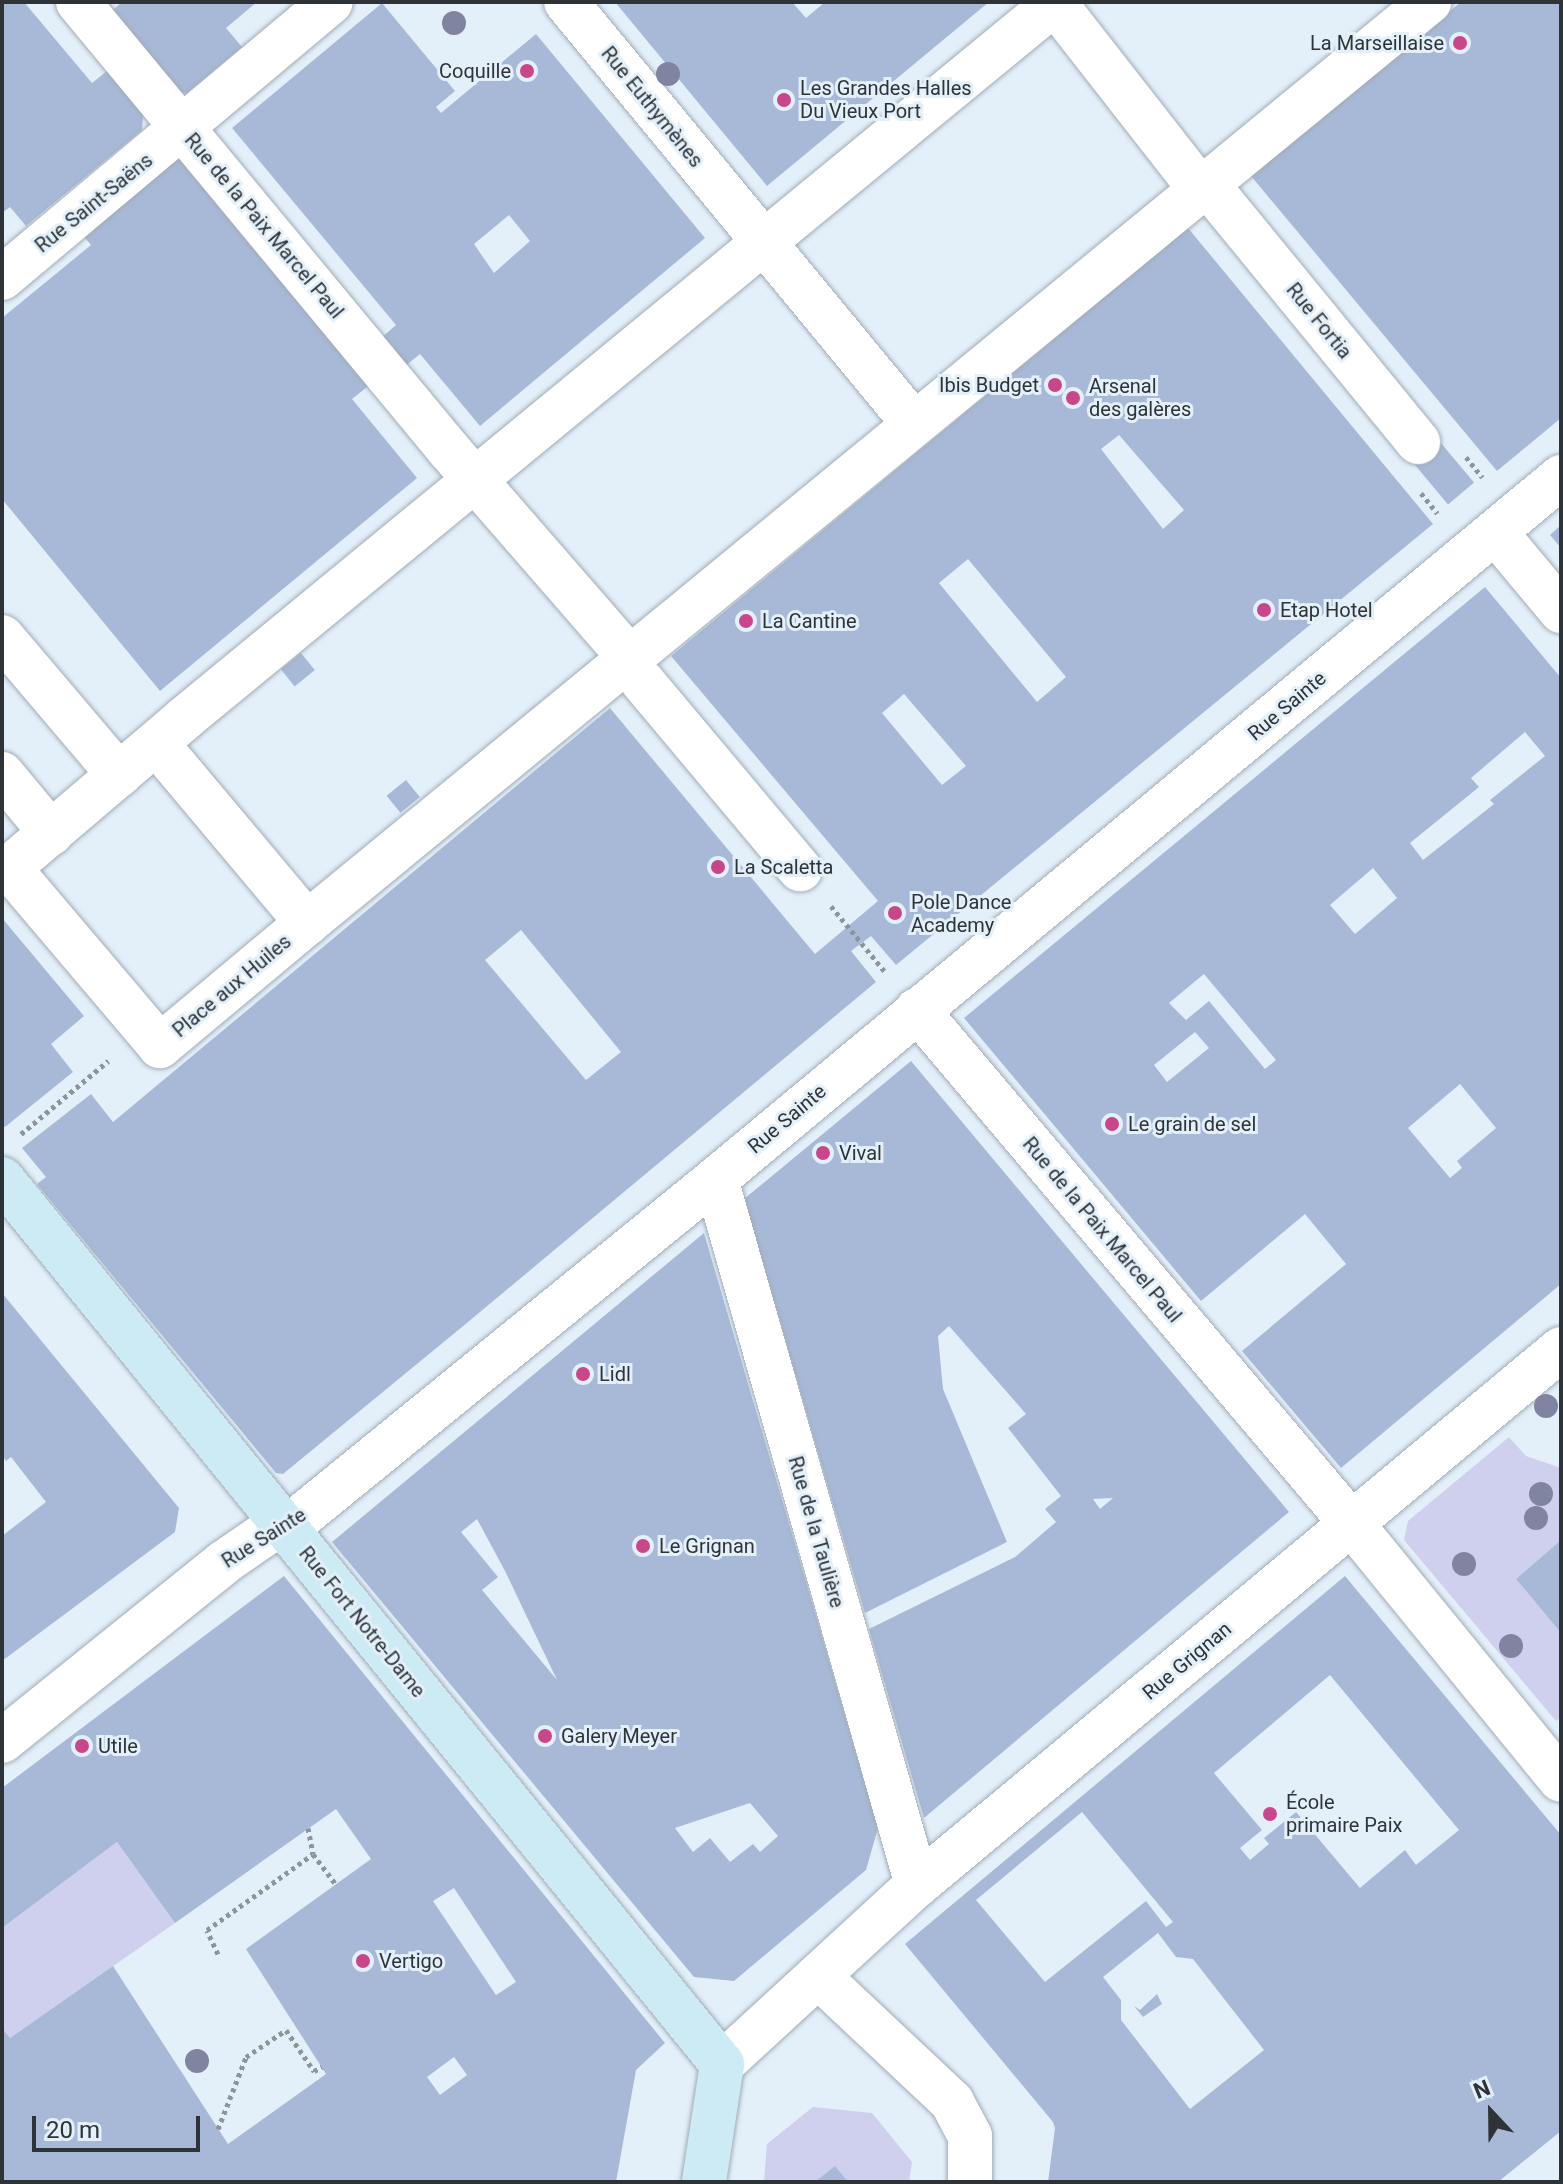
<!DOCTYPE html>
<meta charset="utf-8">
<style>
body{margin:0}
#map{position:relative;width:1563px;height:2184px;overflow:hidden;background:#e3f0fa;font-family:Roboto,sans-serif}
div>[style]{position:absolute}
.green>*{inset:0;background:#cfcfee}
.building>*{inset:0;background:#a8b9d8;transform-origin:0 0}
.path>*{height:5px;margin-top:-2.5px;transform-origin:0;background:repeating-linear-gradient(90deg,#8c959c 0 4px,transparent 0 8px)}
.roads{filter:drop-shadow(0 0 2px #a0acb6) drop-shadow(0 0 2px #a0acb6)}
.street>*{height:44px;margin:-22px;padding:0 22px;transform-origin:22px;border-radius:22px;background:#fff}
.secondary>*{height:44px;margin:-22px;padding:0 22px;transform-origin:22px;border-radius:22px;background:#ccebf4}
.trees>*{width:24px;height:24px;margin:-12px;border-radius:50%;background:#8184a1}
.dots>*{width:22px;height:22px;translate:-50% -50%;box-sizing:border-box;border:4px solid #e3f0fa;border-radius:50%}
span{translate:-50% -50%;white-space:nowrap;text-align:center;line-height:1.15;-webkit-text-stroke:6px #e3f0fa;paint-order:stroke}
.poi-label{font-size:20px;color:#2e3337}
.right{translate:-100% -50%;text-align:right}
.left{translate:0 -50%;text-align:left}
.street-label{font-size:20px;color:#2e3337}
.frame{position:absolute;inset:0;border:4px solid #2e3337;pointer-events:none}
.north{position:absolute;left:1451px;top:2072px;width:80px;height:80px;-webkit-text-stroke:6px #e3f0fa;paint-order:stroke;rotate:338deg;font-size:22px;font-weight:700;line-height:32px;text-align:center;color:#2e3337}
.north::after{content:'';display:block;margin:auto;width:28px;height:36px;background:#2e3337;clip-path:polygon(50% 0,100% 100%,50% 72%,0 100%)}
.scale{position:absolute;left:32px;top:2116px;width:168px;height:36px;box-sizing:border-box;border:4px solid #2e3337;border-top:0;padding-left:10px;font-size:24px;line-height:28px;white-space:nowrap;color:#2e3337;-webkit-text-stroke:6px #e3f0fa;paint-order:stroke}
</style>
<div id="map">
<div class="green">
<i style="clip-path:polygon(1509px 1437px,1526px 1456px,1561px 1468px,1561px 1540px,1516px 1579px,1561px 1633px,1561px 1717px,1556px 1721px,1404px 1540px,1408px 1521px)"></i>
<i style="clip-path:polygon(117px 1842px,175px 1923px,10px 2038px,2px 2028px,2px 1928px)"></i>
<i style="clip-path:polygon(813px 2107px,872px 2113px,912px 2162px,909px 2182px,764px 2182px,767px 2144px)"></i>
</div>
<div class="building">
<i style="clip-path:polygon(2px 2px,24px 2px,92px 83px,112px 67px,144px 106px,142px 130px,26px 226px,10px 207px,2px 213px)"></i>
<i style="clip-path:polygon(122px 2px,257px 2px,226px 28px,242px 47px,187px 93px,168px 91px,106px 16px)"></i>
<i style="clip-path:polygon(615px 2px,792px 2px,806px 18px,825px 2px,989px 2px,767px 186px)"></i>
<i style="clip-path:polygon(1461px 2px,1561px 2px,1561px 418px,1497px 471px,1251px 176px)"></i>
<i style="clip-path:polygon(evenodd,382px 3px,455px 91px,436px 107px,441px 113px,536px 34px,705px 238px,480px 426px,420px 354px,404px 367px,380px 339px,396px 325px,232px 128px,382px 3px,509px 215px,530px 241px,494px 273px,474px 244px,509px 215px)"></i>
<i style="clip-path:polygon(160px 155px,184px 157px,372px 383px,352px 399px,417px 478px,160px 691px,2px 499px,2px 318px,91px 245px,75px 226px)"></i>
<i style="clip-path:polygon(evenodd,1188px 228px,1433px 524px,896px 965px,871px 936px,851px 951px,876px 982px,462px 1327px,283px 1474px,276px 1473px,37px 1184px,46px 1177px,22px 1148px,91px 1094px,113px 1122px,610px 708px,815px 954px,878px 901px,671px 656px,1188px 228px,1119px 435px,1184px 510px,1163px 529px,1101px 449px,1119px 435px,1188px 228px,968px 559px,1066px 677px,1037px 702px,939px 583px,968px 559px,1188px 228px,904px 694px,966px 766px,942px 785px,882px 713px,904px 694px,1188px 228px,521px 930px,621px 1052px,586px 1080px,485px 960px,521px 930px)"></i>
<i style="left:1440px;top:442px;width:53px;height:34px;rotate:50deg"></i>
<i style="clip-path:polygon(1561px 525px,1561px 548px,1550px 535px)"></i>
<i style="clip-path:polygon(evenodd,1485px 587px,1561px 678px,1561px 1284px,1341px 1468px,1242px 1351px,1346px 1264px,1305px 1214px,1201px 1301px,964px 1018px,1485px 587px,1525px 732px,1545px 756px,1490px 800px,1494px 804px,1423px 860px,1410px 843px,1479px 787px,1471px 778px,1525px 732px,1485px 587px,1373px 868px,1397px 898px,1355px 934px,1330px 905px,1373px 868px,1485px 587px,1204px 974px,1276px 1060px,1265px 1069px,1209px 1001px,1186px 1020px,1169px 1003px,1204px 974px,1485px 587px,1195px 1032px,1209px 1048px,1167px 1082px,1154px 1065px,1195px 1032px,1485px 587px,1460px 1084px,1496px 1128px,1457px 1161px,1462px 1168px,1450px 1178px,1408px 1128px,1460px 1084px)"></i>
<i style="left:301px;top:653px;width:22px;height:26px;rotate:51deg"></i>
<i style="left:406px;top:780px;width:22px;height:25px;rotate:51deg"></i>
<i style="clip-path:polygon(2px 918px,84px 1016px,51px 1044px,73px 1072px,5px 1127px,2px 1124px)"></i>
<i style="clip-path:polygon(evenodd,911px 1061px,1289px 1512px,924px 1818px,869px 1629px,1015px 1557px,1056px 1522px,1045px 1509px,1061px 1496px,1008px 1428px,1026px 1414px,949px 1326px,938px 1336px,943px 1389px,1007px 1542px,865px 1613px,744px 1199px,911px 1061px,1113px 1498px,1100px 1509px,1093px 1499px,1113px 1498px)"></i>
<i style="clip-path:polygon(evenodd,704px 1233px,878px 1828px,866px 1870px,734px 1981px,694px 1977px,332px 1542px,704px 1233px,477px 1519px,505px 1571px,557px 1680px,482px 1590px,498px 1577px,461px 1532px,477px 1519px,704px 1233px,750px 1803px,778px 1836px,760px 1852px,753px 1844px,730px 1862px,710px 1838px,693px 1852px,675px 1828px,750px 1803px)"></i>
<i style="clip-path:polygon(2px 1293px,179px 1508px,175px 1532px,2px 1661px,2px 1536px,46px 1502px,11px 1457px,6px 1461px,2px 1455px)"></i>
<i style="clip-path:polygon(1561px 1540px,1561px 1633px,1516px 1579px)"></i>
<i style="clip-path:polygon(evenodd,284px 1576px,665px 2043px,636px 2070px,616px 2182px,2px 2182px,2px 2028px,10px 2038px,113px 1966px,228px 2144px,326px 2074px,246px 1949px,371px 1859px,336px 1809px,175px 1923px,117px 1842px,2px 1928px,2px 1788px,284px 1576px,454px 1888px,516px 1982px,496px 1995px,433px 1901px,454px 1888px,284px 1576px,454px 2057px,467px 2075px,440px 2095px,427px 2077px,454px 2057px)"></i>
<i style="clip-path:polygon(evenodd,1345px 1576px,1561px 1835px,1561px 2131px,1498px 2182px,1048px 2182px,1055px 2128px,1053px 2122px,905px 1944px,1345px 1576px,1330px 1675px,1459px 1830px,1416px 1865px,1405px 1850px,1360px 1888px,1296px 1812px,1264px 1838px,1269px 1844px,1250px 1860px,1240px 1848px,1262px 1830px,1214px 1773px,1330px 1675px,1345px 1576px,1082px 1812px,1173px 1922px,1166px 1927px,1146px 1901px,1045px 1982px,976px 1900px,1082px 1812px,1345px 1576px,1158px 1933px,1176px 1957px,1193px 1959px,1264px 2050px,1190px 2109px,1121px 2020px,1121px 2000px,1103px 1977px,1158px 1933px)"></i>
<i style="clip-path:polygon(1157px 1994px,1162px 2004px,1143px 2017px,1134px 2006px,1140px 2010px)"></i>
<i style="clip-path:polygon(835px 2166px,848px 2182px,815px 2182px)"></i>
</div>
<div class="path">
<i style="left:1466px;top:457px;width:26px;rotate:51deg"></i>
<i style="left:1421px;top:493px;width:26px;rotate:51deg"></i>
<i style="left:831px;top:906px;width:87px;rotate:50.6deg"></i>
<i style="left:21px;top:1134px;width:114px;rotate:-40deg"></i>
<i style="left:308px;top:1828px;width:26px;rotate:79deg"></i>
<i style="left:313px;top:1854px;width:38px;rotate:53deg"></i>
<i style="left:218px;top:1954px;width:26px;rotate:-115deg"></i>
<i style="left:207px;top:1930px;width:130px;rotate:-35.6deg"></i>
<i style="left:218px;top:2129px;width:77px;rotate:-68.7deg"></i>
<i style="left:246px;top:2057px;width:48px;rotate:-34deg"></i>
<i style="left:286px;top:2030px;width:50px;rotate:55.7deg"></i>
<i style="left:314px;top:2071px;width:9px;rotate:-27deg"></i>
</div>
<div class="roads">
<div class="street">
<i style="left:78px;top:2px;width:582px;rotate:50.37deg"></i>
<i style="left:449px;top:450px;width:274px;rotate:49deg"></i>
<i style="left:566px;top:2px;width:547px;rotate:50.49deg"></i>
<i style="left:1054px;top:2px;width:237px;rotate:52deg"></i>
<i style="left:1220px;top:200px;width:313px;rotate:50.7deg"></i>
<i style="left:2px;top:278px;width:429px;rotate:-40deg"></i>
<i style="left:1496px;top:533px;width:102px;rotate:50.2deg"></i>
<i style="left:2px;top:637px;width:181px;rotate:49.7deg"></i>
<i style="left:642px;top:681px;width:246px;rotate:50deg"></i>
<i style="left:157px;top:744px;width:234px;rotate:50deg"></i>
<i style="left:307px;top:923px;width:192px;rotate:140.1deg"></i>
<i style="left:160px;top:1046px;width:233px;rotate:-130.3deg"></i>
<i style="left:9px;top:868px;width:231px;rotate:-40.4deg"></i>
<i style="left:185px;top:718px;width:1128px;rotate:-39.42deg"></i>
<i style="left:2px;top:774px;width:77px;rotate:50.3deg"></i>
<i style="left:307px;top:923px;width:1452px;rotate:-39.38deg"></i>
<i style="left:917px;top:1010px;width:673px;rotate:49.76deg"></i>
<i style="left:1352px;top:1524px;width:330px;rotate:50.8deg"></i>
<i style="left:716px;top:1179px;width:734px;rotate:74.11deg"></i>
<i style="left:2px;top:1741px;width:284px;rotate:-38.8deg"></i>
<i style="left:223px;top:1563px;width:70px;rotate:-34.6deg"></i>
<i style="left:281px;top:1523px;width:11px;rotate:5deg"></i>
<i style="left:292px;top:1524px;width:547px;rotate:-39.13deg"></i>
<i style="left:716px;top:1179px;width:1099px;rotate:-39.72deg"></i>
<i style="left:818px;top:1976px;width:184px;rotate:43.2deg"></i>
<i style="left:952px;top:2102px;width:38px;rotate:62deg"></i>
<i style="left:970px;top:2136px;width:46px;rotate:90deg"></i>
<i style="left:722px;top:2064px;width:265px;rotate:-42.6deg"></i>
<i style="left:917px;top:1885px;width:838px;rotate:-39.77deg"></i>
</div>
<div class="secondary">
<i style="left:2px;top:1179px;width:1141px;rotate:50.87deg"></i>
<i style="left:722px;top:2064px;width:119px;rotate:98.7deg"></i>
</div>
</div>
<div class="trees">
<i style="left:454px;top:23px"></i>
<i style="left:668px;top:74px"></i>
<i style="left:1546px;top:1406px"></i>
<i style="left:1541px;top:1494px"></i>
<i style="left:1536px;top:1518px"></i>
<i style="left:1464px;top:1564px"></i>
<i style="left:1511px;top:1646px"></i>
<i style="left:197px;top:2061px"></i>
</div>
<div class="dots">
<i style="left:1460px;top:43px;background:#ca468b"></i>
<i style="left:527px;top:71px;background:#ca468b"></i>
<i style="left:784px;top:100px;background:#ca468b"></i>
<i style="left:1055px;top:385px;background:#ca468b"></i>
<i style="left:1073px;top:398px;background:#ca468b"></i>
<i style="left:1264px;top:610px;background:#ca468b"></i>
<i style="left:746px;top:621px;background:#ca468b"></i>
<i style="left:718px;top:867px;background:#ca468b"></i>
<i style="left:895px;top:913px;background:#ca468b"></i>
<i style="left:1112px;top:1124px;background:#ca468b"></i>
<i style="left:823px;top:1153px;background:#ca468b"></i>
<i style="left:583px;top:1374px;background:#ca468b"></i>
<i style="left:643px;top:1546px;background:#ca468b"></i>
<i style="left:545px;top:1736px;background:#ca468b"></i>
<i style="left:82px;top:1746px;background:#ca468b"></i>
<i style="left:1270px;top:1814px;background:#ca468b"></i>
<i style="left:363px;top:1961px;background:#ca468b"></i>
</div>
<div class="poi-label">
<span class="right" style="left:1444px;top:43px">La Marseillaise</span>
<span class="right" style="left:511px;top:71px">Coquille</span>
<span class="left" style="left:800px;top:100px">Les Grandes Halles<br>Du Vieux Port</span>
<span class="right" style="left:1039px;top:385px">Ibis Budget</span>
<span class="left" style="left:1089px;top:398px">Arsenal<br>des galères</span>
<span class="left" style="left:1280px;top:610px">Etap Hotel</span>
<span class="left" style="left:762px;top:621px">La Cantine</span>
<span class="left" style="left:734px;top:867px">La Scaletta</span>
<span class="left" style="left:911px;top:914px">Pole Dance<br>Academy</span>
<span class="left" style="left:1128px;top:1124px">Le grain de sel</span>
<span class="left" style="left:839px;top:1153px">Vival</span>
<span class="left" style="left:599px;top:1374px">Lidl</span>
<span class="left" style="left:659px;top:1546px">Le Grignan</span>
<span class="left" style="left:561px;top:1736px">Galery Meyer</span>
<span class="left" style="left:98px;top:1746px">Utile</span>
<span class="left" style="left:1286px;top:1814px">École<br>primaire Paix</span>
<span class="left" style="left:379px;top:1961px">Vertigo</span>
</div>
<div class="street-label">
<span style="left:652px;top:107px;rotate:51deg">Rue Euthymènes</span>
<span style="left:94px;top:203px;rotate:-39deg">Rue Saint-Saëns</span>
<span style="left:264px;top:226px;rotate:50deg">Rue de la Paix Marcel Paul</span>
<span style="left:1319px;top:321px;rotate:51deg">Rue Fortia</span>
<span style="left:1287px;top:706px;rotate:-40deg">Rue Sainte</span>
<span style="left:232px;top:986px;rotate:-40deg">Place aux Huiles</span>
<span style="left:787px;top:1119px;rotate:-40deg">Rue Sainte</span>
<span style="left:1102px;top:1230px;rotate:50deg">Rue de la Paix Marcel Paul</span>
<span style="left:816px;top:1532px;rotate:74deg">Rue de la Taulière</span>
<span style="left:264px;top:1538px;rotate:-32deg">Rue Sainte</span>
<span style="left:362px;top:1622px;rotate:51deg">Rue Fort Notre-Dame</span>
<span style="left:1187px;top:1661px;rotate:-40deg">Rue Grignan</span>
</div>
<div class="frame"></div>
<div class="north">N</div>
<div class="scale">20 m</div>
</div>
